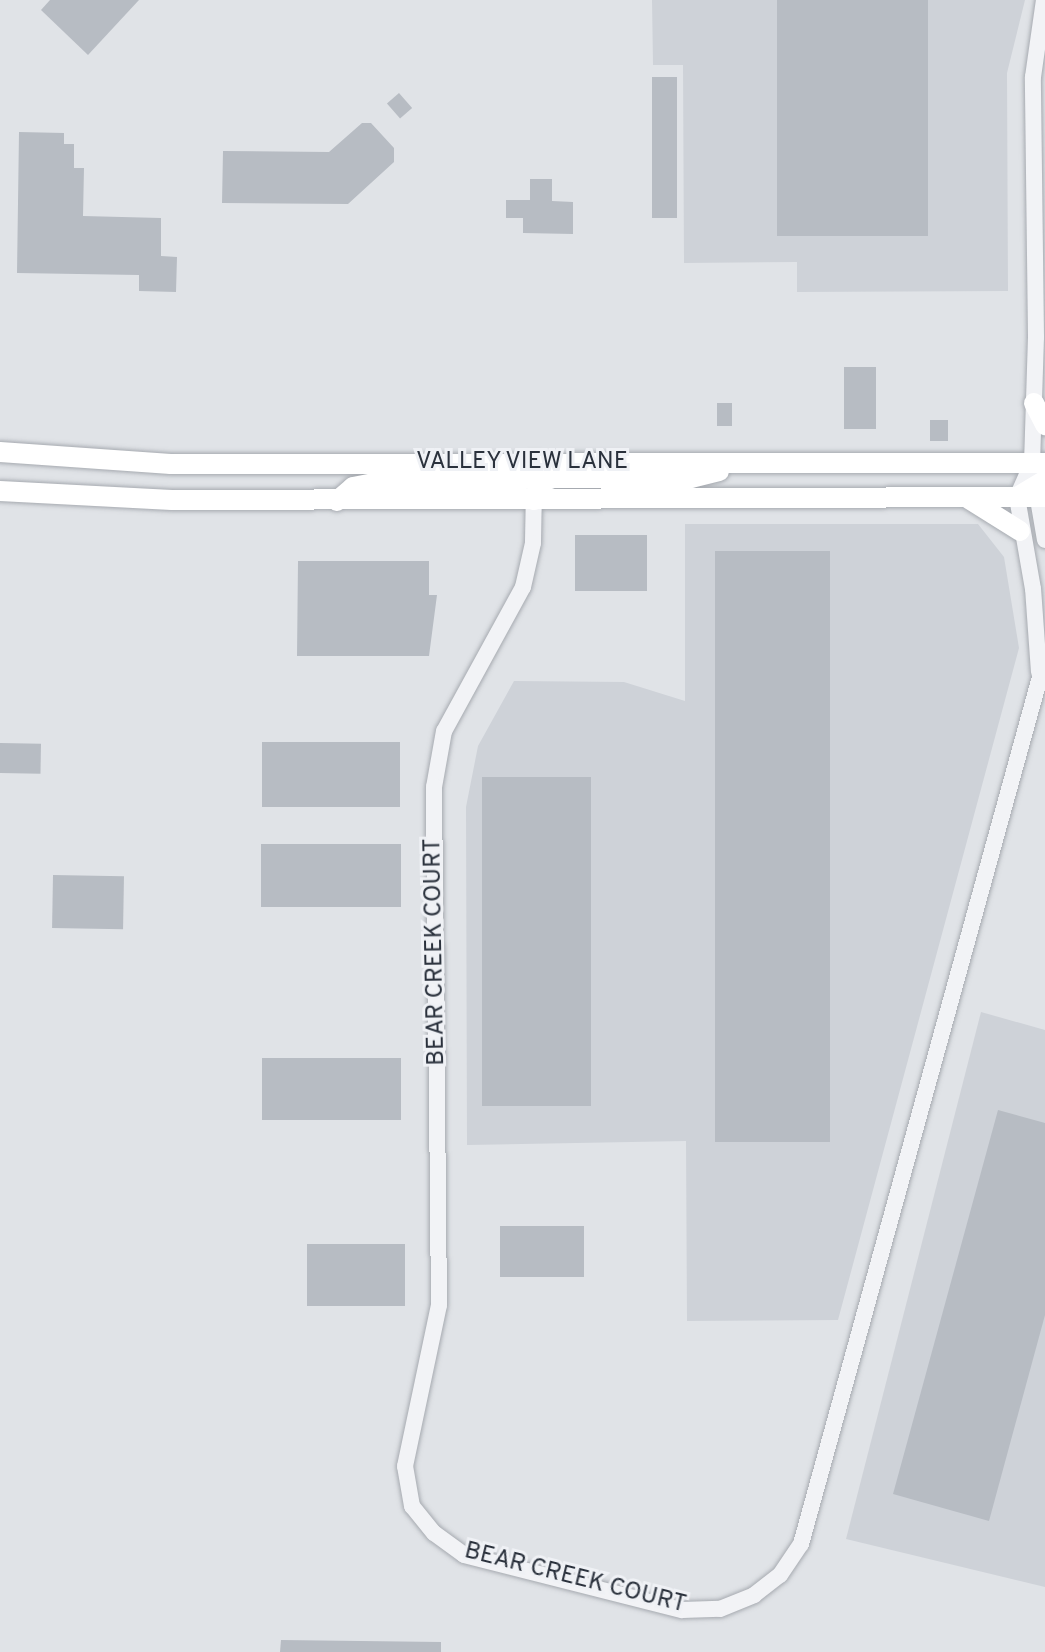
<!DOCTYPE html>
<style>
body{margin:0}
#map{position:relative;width:1045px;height:1652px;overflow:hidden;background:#e0e3e7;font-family:Overpass,sans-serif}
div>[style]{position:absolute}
.built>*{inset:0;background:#ced2d8}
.building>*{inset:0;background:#b7bcc3;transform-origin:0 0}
.roads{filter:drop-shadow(0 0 2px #a6aab0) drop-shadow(0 0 2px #a6aab0)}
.minor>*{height:16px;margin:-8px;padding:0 8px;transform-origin:8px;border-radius:8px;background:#f2f3f6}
.major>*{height:20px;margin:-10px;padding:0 10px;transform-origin:10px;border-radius:10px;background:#fff}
span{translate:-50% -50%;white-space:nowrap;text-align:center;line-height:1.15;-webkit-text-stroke:6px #eff1f5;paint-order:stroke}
.street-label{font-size:24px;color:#2a313c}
</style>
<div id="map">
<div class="built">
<i style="clip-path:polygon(652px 0,1025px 0,1007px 73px,1008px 291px,797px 292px,797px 262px,684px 263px,683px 65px,653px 65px)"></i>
<i style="clip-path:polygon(685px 524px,978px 524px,1004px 557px,1019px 648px,838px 1320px,687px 1321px,686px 1141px,467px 1145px,466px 807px,478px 746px,514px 681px,624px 682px,685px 701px)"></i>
<i style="clip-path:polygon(981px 1012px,1045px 1030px,1045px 1587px,846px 1539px)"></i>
</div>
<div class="building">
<i style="clip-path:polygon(50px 0,139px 0,88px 55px,41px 10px)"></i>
<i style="left:777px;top:0;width:151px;height:236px"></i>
<i style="left:652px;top:77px;width:25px;height:141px"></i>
<i style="left:399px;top:93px;width:20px;height:16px;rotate:49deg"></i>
<i style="clip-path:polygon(362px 123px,371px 123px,394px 148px,394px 162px,348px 204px,222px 203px,223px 151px,329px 152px)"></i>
<i style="clip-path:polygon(19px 132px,64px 133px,64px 144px,74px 144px,74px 168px,84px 168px,83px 216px,161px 218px,161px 256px,177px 257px,176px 292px,139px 291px,139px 275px,17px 273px)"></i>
<i style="clip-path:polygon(530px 179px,552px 179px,552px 201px,573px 202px,573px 234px,523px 233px,523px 218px,506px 218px,506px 200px,530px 200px)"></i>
<i style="left:844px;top:367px;width:32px;height:62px"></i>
<i style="left:717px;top:403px;width:15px;height:23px"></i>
<i style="left:930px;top:420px;width:18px;height:21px"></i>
<i style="left:647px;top:535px;width:56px;height:72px;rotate:90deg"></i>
<i style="left:715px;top:551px;width:115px;height:591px"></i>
<i style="clip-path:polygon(298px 561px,429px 561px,429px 595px,437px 595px,429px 656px,297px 656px)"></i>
<i style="left:262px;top:742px;width:138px;height:65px"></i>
<i style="left:0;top:743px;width:41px;height:30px;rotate:1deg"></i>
<i style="left:482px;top:777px;width:109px;height:329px"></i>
<i style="left:261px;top:844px;width:140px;height:63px"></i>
<i style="left:53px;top:875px;width:71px;height:53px;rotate:1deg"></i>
<i style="left:262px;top:1058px;width:139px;height:62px"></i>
<i style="clip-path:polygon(998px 1110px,1045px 1123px,1045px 1315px,989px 1521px,893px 1494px)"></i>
<i style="left:500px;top:1226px;width:84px;height:51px"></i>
<i style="left:307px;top:1244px;width:98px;height:62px"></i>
<i style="clip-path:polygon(281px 1640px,441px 1642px,441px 1652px,280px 1652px)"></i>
</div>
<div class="roads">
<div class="minor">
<i style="left:1032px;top:464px;width:127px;rotate:-88.2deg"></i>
<i style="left:1036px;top:337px;width:260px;rotate:-90.7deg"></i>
<i style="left:1033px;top:77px;width:78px;rotate:-81.9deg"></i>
<i style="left:534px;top:489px;width:54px;rotate:91.1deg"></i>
<i style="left:533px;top:543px;width:45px;rotate:102.8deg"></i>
<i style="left:523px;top:587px;width:164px;rotate:118.7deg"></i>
<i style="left:444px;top:731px;width:57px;rotate:100.1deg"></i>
<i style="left:434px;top:787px;width:518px;rotate:89.45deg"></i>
<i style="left:439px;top:1305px;width:165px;rotate:101.9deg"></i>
<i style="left:405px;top:1466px;width:41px;rotate:80.1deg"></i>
<i style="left:412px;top:1506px;width:35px;rotate:51deg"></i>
<i style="left:434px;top:1533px;width:37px;rotate:36deg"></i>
<i style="left:464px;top:1555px;width:225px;rotate:14.2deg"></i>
<i style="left:682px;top:1610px;width:38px;rotate:-2deg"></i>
<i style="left:720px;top:1609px;width:37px;rotate:-22deg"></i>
<i style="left:754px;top:1595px;width:33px;rotate:-38deg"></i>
<i style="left:780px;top:1575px;width:37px;rotate:-56deg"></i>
<i style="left:801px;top:1544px;width:918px;rotate:-74.59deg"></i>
<i style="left:1039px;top:672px;width:83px;rotate:-94.1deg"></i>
<i style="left:1033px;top:589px;width:93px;rotate:-99.9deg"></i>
<i style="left:1017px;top:497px;width:36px;rotate:-66deg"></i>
<i style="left:1032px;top:464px;width:77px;rotate:80.3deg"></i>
</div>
<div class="major">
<i style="left:1034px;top:403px;width:25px;rotate:63deg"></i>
<i style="left:0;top:452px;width:171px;rotate:4deg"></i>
<i style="left:171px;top:464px;width:874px;rotate:-0.07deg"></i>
<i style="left:0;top:491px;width:172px;rotate:3deg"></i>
<i style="left:172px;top:500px;width:873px;rotate:-0.2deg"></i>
<i style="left:1017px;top:497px;width:33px;rotate:-31deg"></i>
<i style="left:969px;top:499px;width:60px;rotate:32.1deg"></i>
<i style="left:534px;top:500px;width:18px;rotate:-71deg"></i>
<i style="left:540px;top:483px;width:14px;rotate:-21deg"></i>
<i style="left:553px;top:478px;width:138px"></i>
<i style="left:691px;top:478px;width:29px;rotate:-14deg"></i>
<i style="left:337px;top:501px;width:21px;rotate:-41deg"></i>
<i style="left:353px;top:487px;width:21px;rotate:-11deg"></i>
<i style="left:374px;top:483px;width:141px;rotate:-0.4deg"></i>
<i style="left:515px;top:482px;width:13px;rotate:-18deg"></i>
<i style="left:527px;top:478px;width:17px;rotate:-65deg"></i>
</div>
</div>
<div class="street-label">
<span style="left:522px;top:463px">VALLEY VIEW LANE</span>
<span style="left:436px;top:952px;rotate:-91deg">BEAR CREEK COURT</span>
<span style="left:575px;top:1579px;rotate:14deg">BEAR CREEK COURT</span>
</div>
</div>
